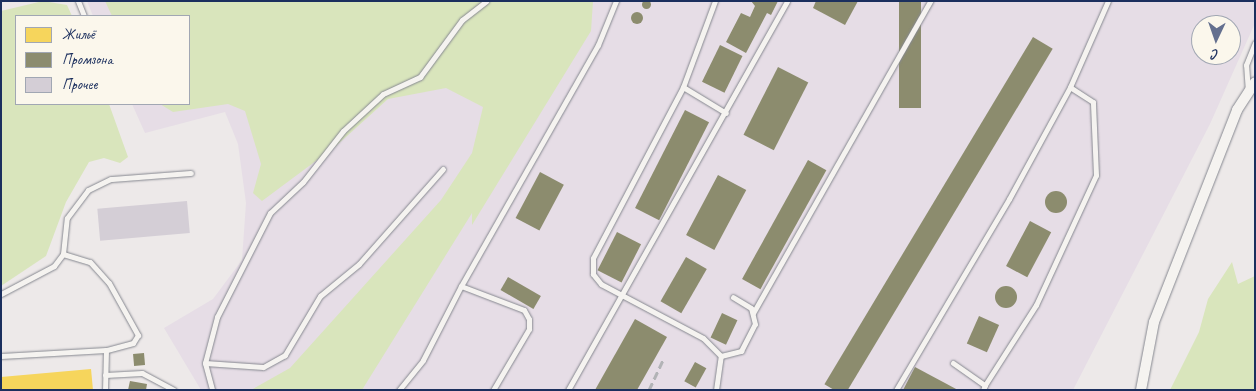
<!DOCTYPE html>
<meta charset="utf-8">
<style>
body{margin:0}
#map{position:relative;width:1256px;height:391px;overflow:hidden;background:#ede9e9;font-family:Caveat,sans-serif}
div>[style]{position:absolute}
.built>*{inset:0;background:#e6dde6}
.green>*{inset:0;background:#d9e5bc}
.homes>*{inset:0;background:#f6d55c}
.industry>*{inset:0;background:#8c8c6e;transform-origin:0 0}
.round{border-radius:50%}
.building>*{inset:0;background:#d4ced6;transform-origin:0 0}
.roads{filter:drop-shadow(0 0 1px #868890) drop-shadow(0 0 1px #868890)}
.lane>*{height:5px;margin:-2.5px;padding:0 2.5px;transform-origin:2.5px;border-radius:2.5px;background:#f5f3f0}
.street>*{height:10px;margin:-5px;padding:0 5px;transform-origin:5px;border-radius:5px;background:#f5f3f0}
.rail>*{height:3px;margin-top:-1.5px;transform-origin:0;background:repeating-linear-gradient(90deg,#b2b3b6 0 8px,transparent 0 12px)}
span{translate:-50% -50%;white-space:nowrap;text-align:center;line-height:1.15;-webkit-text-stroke:5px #fbf7ec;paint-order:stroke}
.frame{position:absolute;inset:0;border:2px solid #1b2f5e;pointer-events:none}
.legend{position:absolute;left:15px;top:15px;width:175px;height:90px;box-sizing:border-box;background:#fbf7ec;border:1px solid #a1a7b3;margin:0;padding:6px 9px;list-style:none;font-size:15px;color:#1b2f5e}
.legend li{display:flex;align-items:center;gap:10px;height:25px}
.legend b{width:25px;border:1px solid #a1a7b3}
.north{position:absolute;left:1191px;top:15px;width:50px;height:50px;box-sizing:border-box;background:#fbf7ec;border:1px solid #a1a7b3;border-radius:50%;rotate:183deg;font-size:14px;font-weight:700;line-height:20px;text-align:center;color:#1b2f5e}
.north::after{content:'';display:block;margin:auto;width:18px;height:22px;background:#64708f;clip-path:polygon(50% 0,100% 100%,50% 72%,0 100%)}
</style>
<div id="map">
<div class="built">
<i style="clip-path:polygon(evenodd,87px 1px,1255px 1px,1255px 23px,1210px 124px,1073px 390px,201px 390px,164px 328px,213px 299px,242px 260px,246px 203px,238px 144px,225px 112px,145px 133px,132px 104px,189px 104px,189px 16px,93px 16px,87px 1px,1201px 25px,1231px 25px,1231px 55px,1201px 55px,1201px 25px)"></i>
</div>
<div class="green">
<i style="clip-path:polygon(43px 1px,67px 5px,72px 16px,16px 16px,16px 104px,109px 104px,128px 157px,120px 163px,104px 158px,89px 162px,66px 202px,46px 256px,1px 286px,1px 11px)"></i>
<i style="clip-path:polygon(105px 1px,593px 1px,591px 31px,472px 225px,472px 213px,362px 390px,251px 390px,290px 368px,441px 200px,472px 153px,483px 107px,446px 88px,388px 99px,336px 146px,262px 201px,253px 193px,261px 164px,245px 111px,228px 104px,173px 112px,160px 104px,189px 104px,189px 16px,112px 16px)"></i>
<i style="clip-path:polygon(1232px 262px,1238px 284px,1255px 276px,1255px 390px,1170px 390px,1199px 332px,1208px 299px)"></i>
</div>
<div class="homes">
<i style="clip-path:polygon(91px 369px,93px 390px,1px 390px,1px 377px)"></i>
</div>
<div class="industry">
<i class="round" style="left:641.5px;top:-0.5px;width:9px;height:9px"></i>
<i style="clip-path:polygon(751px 1px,778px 1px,771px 15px,767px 13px,746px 53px,726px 42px,741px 13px,750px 17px,755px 6px)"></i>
<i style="clip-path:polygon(816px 1px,858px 1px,845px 25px,813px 8px)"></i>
<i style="left:899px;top:1px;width:22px;height:107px"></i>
<i class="round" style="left:631px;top:12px;width:12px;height:12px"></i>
<i style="left:1033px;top:37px;width:23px;height:405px;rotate:31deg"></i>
<i style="left:720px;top:45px;width:25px;height:41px;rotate:26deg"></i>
<i style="left:778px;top:67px;width:34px;height:76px;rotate:27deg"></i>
<i style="left:685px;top:110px;width:27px;height:110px;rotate:27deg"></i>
<i style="left:808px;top:160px;width:21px;height:136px;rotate:29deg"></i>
<i style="left:540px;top:172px;width:27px;height:52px;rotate:28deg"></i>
<i style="left:718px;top:175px;width:32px;height:68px;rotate:28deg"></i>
<i class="round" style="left:1045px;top:191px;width:22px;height:22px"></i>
<i style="left:1030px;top:221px;width:24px;height:51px;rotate:28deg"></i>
<i style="left:617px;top:232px;width:27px;height:43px;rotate:27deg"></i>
<i style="left:686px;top:257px;width:24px;height:51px;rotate:30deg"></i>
<i style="left:508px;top:277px;width:38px;height:15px;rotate:30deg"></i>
<i class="round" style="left:995px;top:286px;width:22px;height:22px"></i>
<i style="left:722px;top:313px;width:17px;height:27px;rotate:25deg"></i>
<i style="left:979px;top:316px;width:22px;height:30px;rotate:24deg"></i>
<i style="clip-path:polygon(635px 319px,667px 337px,637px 390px,595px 390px)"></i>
<i style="left:144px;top:353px;width:12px;height:11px;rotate:85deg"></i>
<i style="left:695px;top:362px;width:13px;height:22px;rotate:29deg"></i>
<i style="clip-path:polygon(915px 367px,958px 390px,903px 390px)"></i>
<i style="clip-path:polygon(130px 381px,147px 384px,146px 390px,128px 390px)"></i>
</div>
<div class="building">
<i style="left:187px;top:201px;width:32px;height:90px;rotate:85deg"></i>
</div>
<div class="roads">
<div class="lane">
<i style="left:78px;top:1px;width:16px;rotate:68deg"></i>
<i style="left:683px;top:87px;width:92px;rotate:-69.6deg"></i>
<i style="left:1248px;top:92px;width:27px;rotate:-94deg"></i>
<i style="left:1246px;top:65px;width:24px;rotate:-68deg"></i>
<i style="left:443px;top:169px;width:127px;rotate:131.5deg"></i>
<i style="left:359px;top:264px;width:50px;rotate:140.6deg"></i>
<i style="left:320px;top:296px;width:69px;rotate:120.7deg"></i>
<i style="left:285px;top:355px;width:25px;rotate:151deg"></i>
<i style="left:263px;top:367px;width:58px;rotate:-176.1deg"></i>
<i style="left:205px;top:363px;width:48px;rotate:-75.4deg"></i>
<i style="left:217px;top:317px;width:117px;rotate:-63deg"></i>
<i style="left:270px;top:213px;width:45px;rotate:-43.2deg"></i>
<i style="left:303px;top:182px;width:65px;rotate:-51.9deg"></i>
<i style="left:343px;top:131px;width:54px;rotate:-42.8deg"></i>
<i style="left:383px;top:94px;width:41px;rotate:-24.7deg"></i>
<i style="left:420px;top:77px;width:71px;rotate:-53.6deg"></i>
<i style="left:462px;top:20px;width:31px;rotate:-38deg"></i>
<i style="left:63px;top:254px;width:36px;rotate:-84deg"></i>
<i style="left:67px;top:218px;width:35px;rotate:-53deg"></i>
<i style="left:88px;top:190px;width:25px;rotate:-26deg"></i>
<i style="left:111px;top:179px;width:80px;rotate:-4.3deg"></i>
<i style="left:461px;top:286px;width:277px;rotate:-60.4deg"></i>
<i style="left:598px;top:45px;width:48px;rotate:-67.8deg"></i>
<i style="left:1px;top:294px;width:60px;rotate:-27.8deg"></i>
<i style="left:54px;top:266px;width:15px;rotate:-53deg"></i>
<i style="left:63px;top:254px;width:28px;rotate:17deg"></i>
<i style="left:90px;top:262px;width:28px;rotate:48deg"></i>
<i style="left:109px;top:283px;width:60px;rotate:60.9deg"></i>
<i style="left:138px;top:335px;width:9px;rotate:122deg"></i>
<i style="left:133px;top:343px;width:28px;rotate:165deg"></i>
<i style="left:106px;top:350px;width:40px;rotate:91.4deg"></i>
<i style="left:753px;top:313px;width:359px;rotate:-60.4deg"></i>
<i style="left:1px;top:356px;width:105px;rotate:-3.3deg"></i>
<i style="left:721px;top:356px;width:21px;rotate:-14deg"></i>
<i style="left:741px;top:351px;width:30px;rotate:-63deg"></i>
<i style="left:755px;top:324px;width:16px;rotate:-104deg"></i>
<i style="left:751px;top:308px;width:21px;rotate:-149deg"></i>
<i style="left:205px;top:363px;width:28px;rotate:75deg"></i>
<i style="left:953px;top:363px;width:39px;rotate:35deg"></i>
<i style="left:985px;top:385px;width:5px;rotate:112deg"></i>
<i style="left:105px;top:375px;width:37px;rotate:-3deg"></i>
<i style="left:142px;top:373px;width:36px;rotate:28deg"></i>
<i style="left:985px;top:385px;width:95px;rotate:-57.5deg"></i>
<i style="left:1036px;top:305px;width:143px;rotate:-65.2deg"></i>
<i style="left:1096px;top:175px;width:73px;rotate:-92.4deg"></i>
<i style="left:1093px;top:102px;width:27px;rotate:-147deg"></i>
<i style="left:399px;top:390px;width:38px;rotate:-51deg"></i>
<i style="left:423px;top:360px;width:83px;rotate:-62.8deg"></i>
<i style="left:461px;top:286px;width:67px;rotate:20.9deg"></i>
<i style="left:524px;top:310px;width:10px;rotate:61deg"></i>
<i style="left:529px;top:319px;width:10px;rotate:90deg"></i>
<i style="left:529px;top:329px;width:71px;rotate:120.5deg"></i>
<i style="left:568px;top:390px;width:446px;rotate:-60.6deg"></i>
<i style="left:716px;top:390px;width:34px;rotate:-82deg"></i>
<i style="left:721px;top:356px;width:25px;rotate:-135deg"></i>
<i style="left:703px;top:338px;width:115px;rotate:-152.1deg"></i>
<i style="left:601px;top:284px;width:13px;rotate:-129deg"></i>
<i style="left:593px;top:274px;width:16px;rotate:-90deg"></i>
<i style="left:593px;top:258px;width:193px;rotate:-62.2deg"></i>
<i style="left:683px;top:87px;width:50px;rotate:31.2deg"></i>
<i style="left:896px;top:390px;width:222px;rotate:-59.4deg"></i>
<i style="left:1009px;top:199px;width:128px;rotate:-61.4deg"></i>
<i style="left:1070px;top:87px;width:94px;rotate:-66.2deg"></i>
</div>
<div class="street">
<i style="left:1141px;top:390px;width:69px;rotate:-79.2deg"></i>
<i style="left:1154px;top:322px;width:228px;rotate:-68.6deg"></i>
<i style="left:1237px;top:110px;width:33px;rotate:-57deg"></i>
</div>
</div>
<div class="rail">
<i style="left:649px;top:390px;width:33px;rotate:-65deg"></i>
</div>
<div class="frame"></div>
<ul class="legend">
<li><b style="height:14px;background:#f6d55c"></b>Жильё</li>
<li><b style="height:14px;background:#8c8c6e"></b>Промзона</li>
<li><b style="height:14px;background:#d4ced6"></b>Прочее</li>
</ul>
<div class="north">С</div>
</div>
